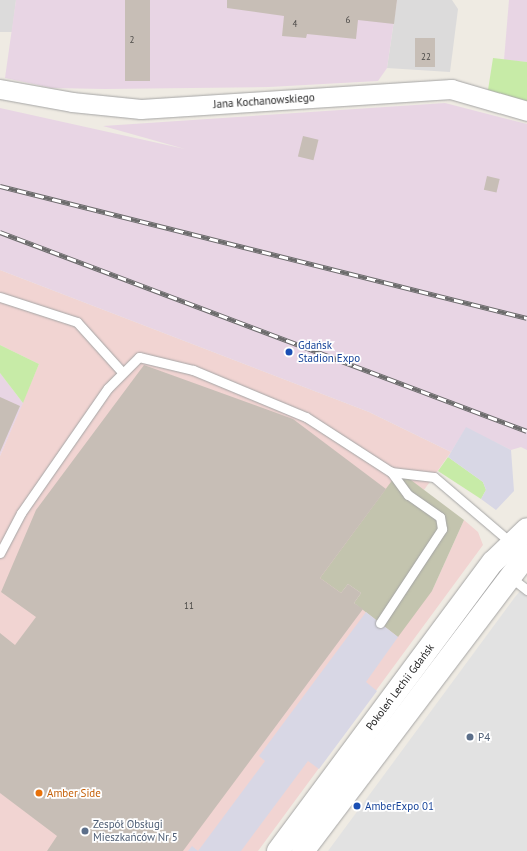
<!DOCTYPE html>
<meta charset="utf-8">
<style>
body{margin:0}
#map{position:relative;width:527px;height:851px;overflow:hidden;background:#efebe3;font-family:"PT Sans",sans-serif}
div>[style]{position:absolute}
.residential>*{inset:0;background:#dcdbdb}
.commercial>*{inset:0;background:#f1d4d2}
.industrial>*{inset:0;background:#e8d5e4}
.construction>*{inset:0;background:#c3c4ae}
.grass>*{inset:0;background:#c7eba7}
.parking>*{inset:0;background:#e2e2e2}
.plaza>*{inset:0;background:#d8d7e5}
.building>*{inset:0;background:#c7beb6;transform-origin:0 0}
.roads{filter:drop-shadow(0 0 1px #a5a5a5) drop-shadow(0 0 1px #a5a5a5)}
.service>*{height:9px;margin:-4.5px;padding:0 4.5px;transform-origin:4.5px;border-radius:4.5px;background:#fff}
.minor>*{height:19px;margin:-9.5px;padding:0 9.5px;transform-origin:9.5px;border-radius:9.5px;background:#fff}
.tertiary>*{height:22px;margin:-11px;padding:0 11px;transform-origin:11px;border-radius:11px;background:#fff}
.rail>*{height:4.5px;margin-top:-2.25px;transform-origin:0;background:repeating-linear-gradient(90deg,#fff 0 9px,#6c6c6c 0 18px);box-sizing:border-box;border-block:1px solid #6c6c6c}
.dots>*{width:11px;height:11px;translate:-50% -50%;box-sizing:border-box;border:2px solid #fff;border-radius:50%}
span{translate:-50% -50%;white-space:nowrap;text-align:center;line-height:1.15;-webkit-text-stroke:3.5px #fff;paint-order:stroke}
.number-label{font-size:9px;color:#484644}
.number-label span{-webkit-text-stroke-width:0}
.street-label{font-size:11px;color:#1e1e1e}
.transit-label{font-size:11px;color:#164399}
.left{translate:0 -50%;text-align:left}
.service-label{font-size:11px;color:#4e5e75}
.food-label{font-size:11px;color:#c56008}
</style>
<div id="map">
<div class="residential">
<i style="clip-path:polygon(0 0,16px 0,12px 32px,0 32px)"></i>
<i style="clip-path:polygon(397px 0,452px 0,458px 9px,450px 72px,387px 68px)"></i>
</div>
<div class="commercial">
<i style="clip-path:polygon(0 270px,369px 412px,451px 452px,424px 490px,399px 472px,341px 593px,348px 584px,361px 593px,354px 603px,366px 612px,432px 591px,464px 520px,478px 532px,483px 545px,258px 851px,0 851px,0 456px,39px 364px,0 345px)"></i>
</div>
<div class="industrial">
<i style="clip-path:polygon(16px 0,397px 0,387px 68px,378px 81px,269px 87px,105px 89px,52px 88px,5px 78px)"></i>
<i style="clip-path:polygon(509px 0,527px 0,527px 62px,504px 60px)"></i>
<i style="clip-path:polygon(445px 103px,527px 124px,527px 450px,521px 447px,511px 450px,466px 428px,451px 452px,369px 412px,0 270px,0 108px,185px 149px,103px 126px)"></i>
<i style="clip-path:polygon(0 373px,23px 403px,0 456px)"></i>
</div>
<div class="construction">
<i style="clip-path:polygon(399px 471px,464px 520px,432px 591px,398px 637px,354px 603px,361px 593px,348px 584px,341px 593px,320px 578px)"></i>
</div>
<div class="grass">
<i style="clip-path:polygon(493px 58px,527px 62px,527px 101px,488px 90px)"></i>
<i style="clip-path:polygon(0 345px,39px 364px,23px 403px,0 373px)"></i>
<i style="clip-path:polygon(448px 457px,483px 482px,486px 490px,481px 499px,438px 471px)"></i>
</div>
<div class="parking">
<i style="clip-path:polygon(527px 583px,527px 851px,328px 851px,515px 597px)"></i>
</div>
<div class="plaza">
<i style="clip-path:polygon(466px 427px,511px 450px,514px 491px,496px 510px,481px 499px,486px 490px,483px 482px,448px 457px)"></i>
<i style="clip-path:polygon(366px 612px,398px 637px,366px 682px,377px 691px,319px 769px,308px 761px,241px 851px,188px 851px,192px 846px,198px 851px,265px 761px,259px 756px)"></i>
</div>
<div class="building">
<i style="left:125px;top:0;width:25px;height:81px"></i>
<i style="clip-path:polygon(227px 0,397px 0,394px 24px,358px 20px,356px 39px,307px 34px,306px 38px,282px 36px,284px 16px,227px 8px)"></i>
<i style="left:415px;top:38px;width:20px;height:29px"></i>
<i style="left:303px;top:136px;width:16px;height:21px;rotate:14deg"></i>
<i style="left:487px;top:176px;width:13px;height:14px;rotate:13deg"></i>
<i style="clip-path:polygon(144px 365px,293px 419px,386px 489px,320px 578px,341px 593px,348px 584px,361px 593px,354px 603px,363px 609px,183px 851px,47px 851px,57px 836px,0 793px,0 633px,15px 645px,36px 617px,1px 592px,36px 510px)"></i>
<i style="clip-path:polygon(0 397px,20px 406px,0 452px)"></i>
</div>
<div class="roads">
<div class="service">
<i style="left:0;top:297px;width:81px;rotate:18deg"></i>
<i style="left:77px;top:322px;width:67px;rotate:48deg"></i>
<i style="left:0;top:553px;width:45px;rotate:-62.3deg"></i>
<i style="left:21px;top:513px;width:152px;rotate:-55.2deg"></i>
<i style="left:108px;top:388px;width:44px;rotate:-45deg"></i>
<i style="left:139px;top:357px;width:56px;rotate:13.5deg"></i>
<i style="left:193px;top:370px;width:122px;rotate:22.6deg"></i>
<i style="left:306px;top:417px;width:101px;rotate:32.9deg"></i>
<i style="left:391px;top:472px;width:43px;rotate:6.6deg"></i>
<i style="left:434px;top:477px;width:100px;rotate:40.5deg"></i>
<i style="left:509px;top:576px;width:23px;rotate:38deg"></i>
<i style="left:380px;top:623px;width:113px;rotate:-56.6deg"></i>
<i style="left:442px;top:529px;width:12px;rotate:-99deg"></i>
<i style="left:440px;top:517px;width:39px;rotate:-145deg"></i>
<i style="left:408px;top:495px;width:29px;rotate:-126deg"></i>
</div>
<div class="minor">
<i style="left:0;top:89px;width:73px;rotate:10.2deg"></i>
<i style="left:72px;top:102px;width:69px;rotate:5.8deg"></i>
<i style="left:141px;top:109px;width:311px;rotate:-3.7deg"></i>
<i style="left:451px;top:89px;width:79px;rotate:16.1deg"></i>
</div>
<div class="tertiary">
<i style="left:278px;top:851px;width:360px;rotate:-53.4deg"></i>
<i style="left:493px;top:562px;width:47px;rotate:-44.1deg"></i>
<i style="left:303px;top:851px;width:371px;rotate:-52.9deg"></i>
</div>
</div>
<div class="rail">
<i style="left:0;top:186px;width:543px;rotate:14.06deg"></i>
<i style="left:0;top:232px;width:563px;rotate:20.69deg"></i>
</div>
<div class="dots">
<i style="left:289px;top:352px;background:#1a4fb4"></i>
<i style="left:470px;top:737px;background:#5c6f8a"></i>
<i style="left:39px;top:793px;background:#e8710a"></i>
<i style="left:357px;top:806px;background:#1a4fb4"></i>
<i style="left:85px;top:831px;background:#5c6f8a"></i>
</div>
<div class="number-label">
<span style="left:348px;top:20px">6</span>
<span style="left:295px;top:24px">4</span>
<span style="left:132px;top:40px">2</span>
<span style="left:426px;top:57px">22</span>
<span style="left:189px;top:606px">11</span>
</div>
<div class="street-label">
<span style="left:264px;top:101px;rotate:-4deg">Jana Kochanowskiego</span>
<span style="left:400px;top:687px;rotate:-53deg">Pokoleń Lechii Gdańsk</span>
</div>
<div class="transit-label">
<span class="left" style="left:298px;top:352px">Gdańsk<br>Stadion Expo</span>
<span class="left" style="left:365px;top:806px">AmberExpo 01</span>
</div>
<div class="service-label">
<span class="left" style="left:478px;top:737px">P4</span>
<span class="left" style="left:93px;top:831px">Zespół Obsługi<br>Mieszkańców Nr 5</span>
</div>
<div class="food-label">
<span class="left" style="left:47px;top:793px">Amber Side</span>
</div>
</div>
